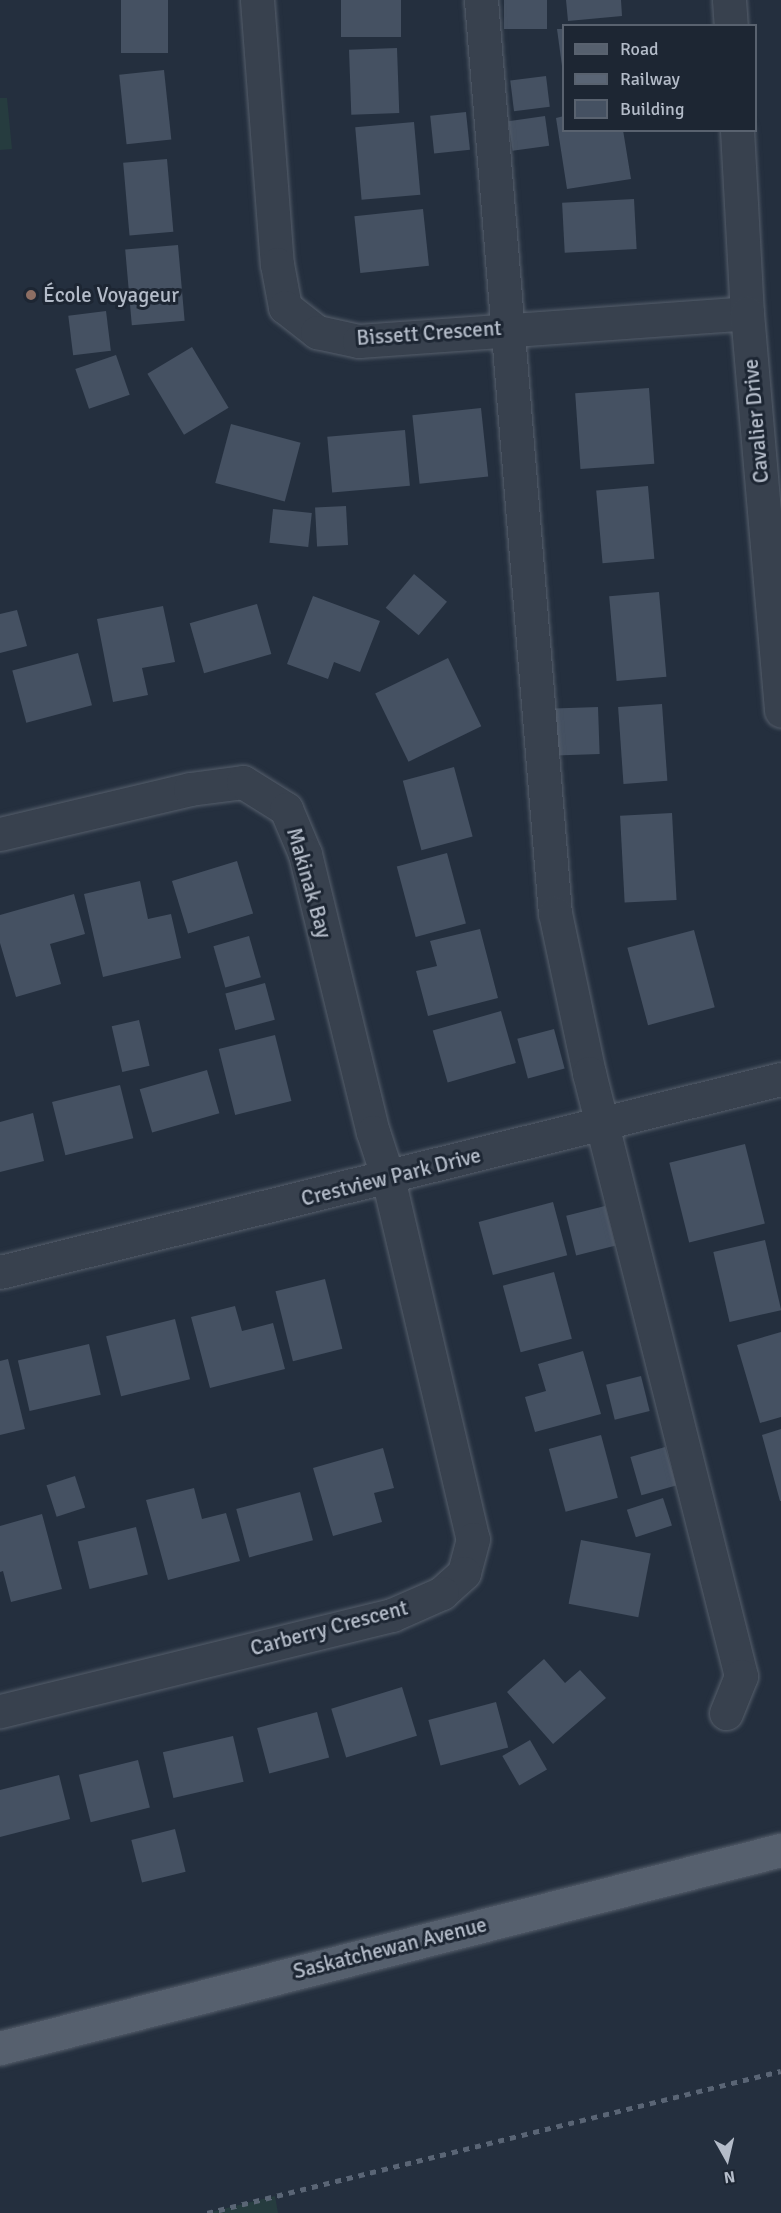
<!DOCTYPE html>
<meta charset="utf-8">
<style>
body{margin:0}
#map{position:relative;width:781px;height:2213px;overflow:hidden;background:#242f3e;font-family:Signika,sans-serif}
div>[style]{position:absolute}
.green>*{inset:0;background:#263c3f}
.building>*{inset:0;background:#455162;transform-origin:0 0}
.roads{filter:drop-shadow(0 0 2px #565f6c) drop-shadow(0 0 2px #565f6c)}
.minor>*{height:33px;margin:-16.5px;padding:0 16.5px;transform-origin:16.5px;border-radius:16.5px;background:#38414e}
.major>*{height:33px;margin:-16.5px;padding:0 16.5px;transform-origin:16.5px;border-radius:16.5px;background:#56606e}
.rail>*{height:4.5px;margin-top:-2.25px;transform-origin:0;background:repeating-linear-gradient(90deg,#5a6575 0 6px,transparent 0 12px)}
.dots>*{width:16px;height:16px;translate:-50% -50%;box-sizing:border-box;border:3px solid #1d2633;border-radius:50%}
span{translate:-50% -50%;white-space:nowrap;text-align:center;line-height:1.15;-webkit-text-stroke:6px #1d2633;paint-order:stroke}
.poi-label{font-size:21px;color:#b4bcc9}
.left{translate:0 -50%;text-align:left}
.street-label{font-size:21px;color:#b4bcc9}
.legend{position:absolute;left:562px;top:24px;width:195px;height:108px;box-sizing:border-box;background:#1d2633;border:2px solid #59626f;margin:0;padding:8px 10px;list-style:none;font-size:18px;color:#b4bcc9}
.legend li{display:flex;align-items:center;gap:12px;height:30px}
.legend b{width:30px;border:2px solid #59626f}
.north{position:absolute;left:697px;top:2129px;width:60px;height:60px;-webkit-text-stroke:4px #1d2633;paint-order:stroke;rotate:172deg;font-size:16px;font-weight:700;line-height:24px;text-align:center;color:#b4bcc9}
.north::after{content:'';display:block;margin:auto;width:21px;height:27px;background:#b4bcc9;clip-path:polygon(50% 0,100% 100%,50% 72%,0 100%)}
</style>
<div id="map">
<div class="green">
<i style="clip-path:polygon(0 98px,7px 98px,12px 149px,0 150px)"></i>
<i style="clip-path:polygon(275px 2196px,278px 2213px,207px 2213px)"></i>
</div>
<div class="building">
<i style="left:121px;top:0;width:47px;height:53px"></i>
<i style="left:341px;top:0;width:60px;height:37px"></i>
<i style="left:504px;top:0;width:43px;height:29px"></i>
<i style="clip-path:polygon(566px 0,621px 0,622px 16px,568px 21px)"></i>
<i style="clip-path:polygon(557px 29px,564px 29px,564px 66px,562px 66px)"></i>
<i style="left:397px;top:48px;width:65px;height:48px;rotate:88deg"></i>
<i style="left:164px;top:70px;width:70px;height:45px;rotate:84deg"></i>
<i style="left:546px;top:76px;width:31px;height:36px;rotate:83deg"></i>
<i style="left:466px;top:112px;width:38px;height:36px;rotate:84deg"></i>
<i style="left:545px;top:116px;width:30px;height:37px;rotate:82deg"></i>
<i style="clip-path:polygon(564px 116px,564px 130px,623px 130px,631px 179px,567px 189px,556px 118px)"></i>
<i style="left:414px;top:122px;width:73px;height:59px;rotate:85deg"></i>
<i style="left:167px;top:159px;width:73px;height:44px;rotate:85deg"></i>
<i style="left:634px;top:199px;width:50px;height:72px;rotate:87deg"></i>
<i style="left:423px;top:209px;width:57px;height:69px;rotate:84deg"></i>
<i style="left:178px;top:245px;width:76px;height:53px;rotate:85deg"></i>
<i style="left:106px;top:311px;width:40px;height:38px;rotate:83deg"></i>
<i style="left:192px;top:347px;width:71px;height:52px;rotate:59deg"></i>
<i style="left:116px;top:355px;width:42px;height:43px;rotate:71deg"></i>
<i style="left:649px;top:388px;width:76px;height:74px;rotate:86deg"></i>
<i style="left:481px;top:408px;width:69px;height:69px;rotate:84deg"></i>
<i style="left:231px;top:424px;width:72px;height:61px;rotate:15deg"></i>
<i style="left:405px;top:430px;width:56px;height:78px;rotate:85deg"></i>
<i style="left:648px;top:486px;width:73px;height:52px;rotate:85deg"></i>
<i style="left:346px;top:506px;width:39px;height:31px;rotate:87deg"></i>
<i style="left:273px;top:509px;width:39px;height:34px;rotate:6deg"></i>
<i style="left:414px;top:574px;width:43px;height:44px;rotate:40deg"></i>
<i style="left:659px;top:592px;width:85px;height:50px;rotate:85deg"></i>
<i style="clip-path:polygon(313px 596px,380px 621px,360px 672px,334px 662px,328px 679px,287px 664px)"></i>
<i style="left:257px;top:604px;width:52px;height:70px;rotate:74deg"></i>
<i style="clip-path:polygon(163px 606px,175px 662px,142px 668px,148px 695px,113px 702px,97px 619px)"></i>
<i style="clip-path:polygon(17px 610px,27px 646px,0 653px,0 614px)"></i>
<i style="left:78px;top:653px;width:54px;height:68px;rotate:75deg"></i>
<i style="left:448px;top:658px;width:76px;height:81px;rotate:64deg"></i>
<i style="left:662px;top:704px;width:77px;height:44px;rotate:86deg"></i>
<i style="left:598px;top:707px;width:47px;height:44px;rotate:88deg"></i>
<i style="left:454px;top:767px;width:72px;height:53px;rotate:75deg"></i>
<i style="left:672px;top:813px;width:87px;height:52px;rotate:87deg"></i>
<i style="left:447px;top:853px;width:73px;height:52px;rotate:75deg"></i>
<i style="left:237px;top:861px;width:55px;height:68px;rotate:73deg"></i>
<i style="clip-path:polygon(140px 881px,148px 919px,171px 914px,181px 958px,103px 977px,84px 894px)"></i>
<i style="clip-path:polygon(74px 894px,85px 934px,50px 944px,61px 984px,16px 997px,0 943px,0 915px)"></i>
<i style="clip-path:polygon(480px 929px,498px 998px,428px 1016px,416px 971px,437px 966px,430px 941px)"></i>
<i style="left:694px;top:930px;width:80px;height:69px;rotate:75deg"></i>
<i style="left:249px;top:936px;width:43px;height:37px;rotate:74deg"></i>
<i style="left:265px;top:983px;width:38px;height:41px;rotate:75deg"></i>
<i style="left:501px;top:1011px;width:54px;height:71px;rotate:74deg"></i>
<i style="left:139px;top:1020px;width:47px;height:28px;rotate:77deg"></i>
<i style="left:554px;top:1029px;width:41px;height:38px;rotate:75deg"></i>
<i style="left:275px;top:1035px;width:68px;height:58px;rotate:76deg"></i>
<i style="left:207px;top:1070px;width:45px;height:70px;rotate:74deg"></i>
<i style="left:120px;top:1085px;width:55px;height:70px;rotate:76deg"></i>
<i style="clip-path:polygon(33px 1113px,44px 1161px,0 1172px,0 1122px)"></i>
<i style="left:745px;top:1144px;width:82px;height:78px;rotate:76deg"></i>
<i style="left:553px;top:1202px;width:55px;height:77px;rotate:75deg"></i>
<i style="left:605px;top:1206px;width:41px;height:40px;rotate:76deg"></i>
<i style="left:765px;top:1240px;width:72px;height:53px;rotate:77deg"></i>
<i style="left:554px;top:1272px;width:69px;height:53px;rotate:75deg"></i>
<i style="left:325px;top:1279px;width:72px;height:51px;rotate:76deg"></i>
<i style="clip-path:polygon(235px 1306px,242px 1331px,273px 1323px,285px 1369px,210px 1388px,191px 1317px)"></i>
<i style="left:175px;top:1319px;width:62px;height:71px;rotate:76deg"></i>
<i style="clip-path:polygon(781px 1332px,781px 1417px,760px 1423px,737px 1345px)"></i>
<i style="left:89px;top:1344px;width:52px;height:73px;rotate:77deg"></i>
<i style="clip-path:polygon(583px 1351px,601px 1414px,535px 1432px,525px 1397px,546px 1391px,538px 1364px)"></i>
<i style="clip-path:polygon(8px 1359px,25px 1429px,0 1435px,0 1361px)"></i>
<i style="left:641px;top:1376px;width:36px;height:36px;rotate:76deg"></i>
<i style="clip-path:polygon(781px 1429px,781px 1501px,780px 1501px,762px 1435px)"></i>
<i style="left:601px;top:1435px;width:65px;height:54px;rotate:75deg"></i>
<i style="left:665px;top:1447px;width:40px;height:36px;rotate:74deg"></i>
<i style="clip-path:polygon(383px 1448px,394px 1488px,374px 1493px,382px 1522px,333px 1536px,313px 1468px)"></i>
<i style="left:75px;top:1476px;width:33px;height:30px;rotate:72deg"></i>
<i style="clip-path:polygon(194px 1488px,202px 1519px,226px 1513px,240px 1561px,168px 1580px,146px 1500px)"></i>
<i style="left:300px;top:1492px;width:50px;height:66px;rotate:75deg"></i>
<i style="left:663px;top:1498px;width:29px;height:38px;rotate:72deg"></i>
<i style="clip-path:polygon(42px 1514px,62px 1589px,11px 1602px,3px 1571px,0 1572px,0 1526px)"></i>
<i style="left:136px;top:1527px;width:49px;height:60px;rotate:76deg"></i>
<i style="left:581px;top:1540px;width:71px;height:65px;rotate:11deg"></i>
<i style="clip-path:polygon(544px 1659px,565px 1683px,580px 1670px,606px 1698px,553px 1744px,507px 1692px)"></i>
<i style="left:402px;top:1687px;width:51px;height:74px;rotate:73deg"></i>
<i style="left:496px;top:1702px;width:47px;height:70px;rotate:75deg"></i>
<i style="left:317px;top:1712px;width:47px;height:62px;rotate:75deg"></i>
<i style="left:233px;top:1736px;width:47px;height:72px;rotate:77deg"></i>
<i style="left:530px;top:1740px;width:34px;height:32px;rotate:60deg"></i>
<i style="left:138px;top:1760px;width:49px;height:61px;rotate:76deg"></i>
<i style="clip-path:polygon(59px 1775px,70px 1819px,0 1837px,0 1790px)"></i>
<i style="left:175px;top:1829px;width:44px;height:45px;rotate:76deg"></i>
</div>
<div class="roads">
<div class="minor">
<i style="left:257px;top:0;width:265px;rotate:85.7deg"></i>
<i style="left:277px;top:264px;width:44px;rotate:79.5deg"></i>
<i style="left:285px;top:307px;width:41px;rotate:38deg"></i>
<i style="left:317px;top:332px;width:43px;rotate:12.1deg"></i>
<i style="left:359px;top:341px;width:389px;rotate:-4.1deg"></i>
<i style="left:481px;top:0;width:916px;rotate:85.37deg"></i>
<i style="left:555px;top:913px;width:164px;rotate:78deg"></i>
<i style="left:589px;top:1073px;width:622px;rotate:75.85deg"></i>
<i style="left:741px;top:1676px;width:40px;rotate:112deg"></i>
<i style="left:729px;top:0;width:26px;rotate:86deg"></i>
<i style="left:737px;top:130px;width:183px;rotate:86.9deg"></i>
<i style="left:747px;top:313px;width:399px;rotate:85.1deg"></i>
<i style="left:0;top:834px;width:195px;rotate:-13.3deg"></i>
<i style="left:190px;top:789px;width:53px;rotate:-7.5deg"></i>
<i style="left:243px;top:782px;width:51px;rotate:32.1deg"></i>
<i style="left:286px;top:809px;width:49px;rotate:67.1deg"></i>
<i style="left:305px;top:854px;width:286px;rotate:76.3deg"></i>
<i style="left:373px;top:1132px;width:48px;rotate:71.9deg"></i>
<i style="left:388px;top:1178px;width:371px;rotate:76.8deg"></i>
<i style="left:473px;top:1539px;width:35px;rotate:105deg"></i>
<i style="left:464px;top:1573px;width:30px;rotate:138deg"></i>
<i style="left:442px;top:1593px;width:55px;rotate:156.3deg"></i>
<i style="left:392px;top:1615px;width:404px;rotate:166.2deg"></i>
<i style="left:0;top:1272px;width:804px;rotate:-13.88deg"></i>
</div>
<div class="major">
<i style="left:0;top:2048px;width:806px;rotate:-14.23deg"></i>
</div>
</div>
<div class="rail">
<i style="left:207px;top:2213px;width:591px;rotate:-13.9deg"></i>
</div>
<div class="dots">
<i style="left:31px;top:295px;background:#8d6e63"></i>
</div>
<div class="poi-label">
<span class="left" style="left:43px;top:295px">École Voyageur</span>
</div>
<div class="street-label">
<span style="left:429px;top:333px;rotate:-4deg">Bissett Crescent</span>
<span style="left:756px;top:421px;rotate:-95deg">Cavalier Drive</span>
<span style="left:309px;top:883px;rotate:74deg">Makinak Bay</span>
<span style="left:391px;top:1177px;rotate:-14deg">Crestview Park Drive</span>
<span style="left:329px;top:1628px;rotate:-15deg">Carberry Crescent</span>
<span style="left:390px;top:1948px;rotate:-14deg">Saskatchewan Avenue</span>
</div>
<ul class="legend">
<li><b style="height:8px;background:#56606e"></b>Road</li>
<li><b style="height:8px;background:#5a6575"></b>Railway</li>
<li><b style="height:16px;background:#455162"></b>Building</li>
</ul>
<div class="north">N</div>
</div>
